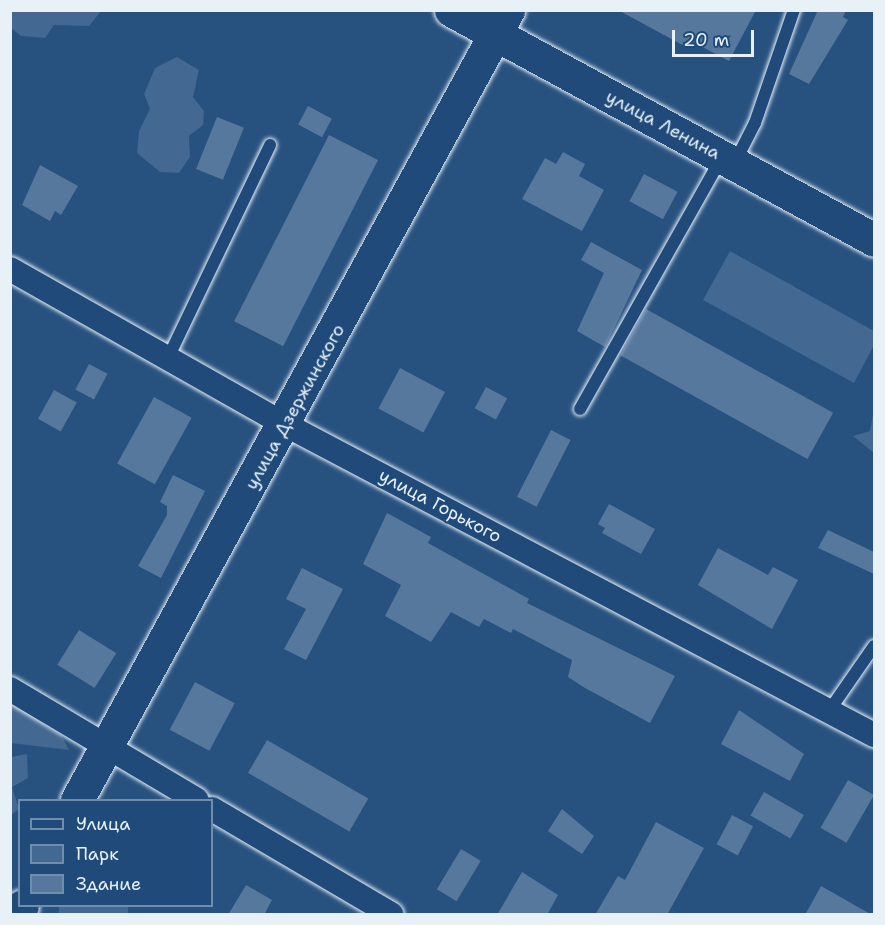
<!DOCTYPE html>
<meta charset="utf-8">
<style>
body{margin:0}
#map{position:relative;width:885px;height:925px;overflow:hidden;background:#27517f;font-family:"Shantell Sans",sans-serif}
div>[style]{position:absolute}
.green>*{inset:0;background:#436891;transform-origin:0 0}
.building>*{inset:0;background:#57789d;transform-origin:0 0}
.roads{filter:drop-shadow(0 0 2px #e8f1f8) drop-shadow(0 0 2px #e8f1f8)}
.service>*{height:12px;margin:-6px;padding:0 6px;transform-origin:6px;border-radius:6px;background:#1f4a7a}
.minor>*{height:24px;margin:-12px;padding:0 12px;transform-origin:12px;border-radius:12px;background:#1f4a7a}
.secondary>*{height:33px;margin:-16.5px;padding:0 16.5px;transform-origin:16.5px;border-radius:16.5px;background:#1f4a7a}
span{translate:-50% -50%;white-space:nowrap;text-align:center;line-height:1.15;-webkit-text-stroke:4.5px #1f4a7a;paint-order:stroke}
.street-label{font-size:18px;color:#e8f1f8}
.frame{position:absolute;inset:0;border:12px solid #e8f1f8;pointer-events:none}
.legend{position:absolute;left:18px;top:799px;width:195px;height:108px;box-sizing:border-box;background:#1f4a7a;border:2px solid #6f8dac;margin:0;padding:8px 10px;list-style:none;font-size:18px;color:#e8f1f8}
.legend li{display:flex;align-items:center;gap:12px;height:30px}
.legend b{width:30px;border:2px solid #6f8dac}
.scale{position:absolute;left:672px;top:30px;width:82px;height:27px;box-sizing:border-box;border:3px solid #e8f1f8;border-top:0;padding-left:8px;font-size:18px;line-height:21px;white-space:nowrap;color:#e8f1f8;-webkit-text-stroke:4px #1f4a7a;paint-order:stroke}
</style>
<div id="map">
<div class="green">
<i style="clip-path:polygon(11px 10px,101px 10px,101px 11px,89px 26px,54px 25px,45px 38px,21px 36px,11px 28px)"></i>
<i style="clip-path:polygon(177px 57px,199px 70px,193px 97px,204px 111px,203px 125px,189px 136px,190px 157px,179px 173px,160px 172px,137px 153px,139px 131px,150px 109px,144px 94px,155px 68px)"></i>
<i style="clip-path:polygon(730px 251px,874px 331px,874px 345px,854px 383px,703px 300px)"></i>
<i style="clip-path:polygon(874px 409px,874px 453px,853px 436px,870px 431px)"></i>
<i style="clip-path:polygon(11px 703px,61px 735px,69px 750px,11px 743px)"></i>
<i style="clip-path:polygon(27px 754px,28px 778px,12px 787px,19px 809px,11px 815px,11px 757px)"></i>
<i style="left:59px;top:906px;width:69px;height:9px"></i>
</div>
<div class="building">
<i style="clip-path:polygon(618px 10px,756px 10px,729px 61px,691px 41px,688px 48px)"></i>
<i style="clip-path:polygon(818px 10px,846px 10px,843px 17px,848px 20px,809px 84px,789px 74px)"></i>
<i style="left:308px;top:106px;width:27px;height:21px;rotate:28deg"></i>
<i style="left:217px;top:117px;width:29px;height:56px;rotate:22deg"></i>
<i style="left:329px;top:135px;width:55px;height:209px;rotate:27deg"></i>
<i style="clip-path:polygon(563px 152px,585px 164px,579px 176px,604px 190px,582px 231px,522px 199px,545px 158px,556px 164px)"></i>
<i style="clip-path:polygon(40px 165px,78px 186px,61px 215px,55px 211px,50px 221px,22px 205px)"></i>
<i style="left:644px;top:174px;width:38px;height:31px;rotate:28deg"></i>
<i style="clip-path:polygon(591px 242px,642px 270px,605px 347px,577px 331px,604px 273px,581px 260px)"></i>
<i style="left:646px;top:309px;width:214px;height:53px;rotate:29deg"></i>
<i style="left:89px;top:364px;width:21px;height:29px;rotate:28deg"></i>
<i style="left:400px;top:368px;width:51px;height:46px;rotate:28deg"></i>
<i style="left:486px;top:387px;width:24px;height:24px;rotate:28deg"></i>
<i style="left:54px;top:390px;width:26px;height:33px;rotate:29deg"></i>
<i style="left:154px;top:397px;width:43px;height:76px;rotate:29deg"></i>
<i style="left:551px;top:430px;width:22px;height:75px;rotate:27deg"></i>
<i style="clip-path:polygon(173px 475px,205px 491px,161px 578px,138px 566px,167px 515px,167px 506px,160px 502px)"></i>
<i style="clip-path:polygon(609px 504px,655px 529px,641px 554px,602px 533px,605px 528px,598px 524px)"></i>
<i style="clip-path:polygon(387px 513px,431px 537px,428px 543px,529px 599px,527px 603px,675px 676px,650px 723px,585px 688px,568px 677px,572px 660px,513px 629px,511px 633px,484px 619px,479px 627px,451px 612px,431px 642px,385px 616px,401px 585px,363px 564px)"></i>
<i style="clip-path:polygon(828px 530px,874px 552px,874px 574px,818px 548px)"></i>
<i style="clip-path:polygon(718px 548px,768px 575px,773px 567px,798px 580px,772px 629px,698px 585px)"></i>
<i style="clip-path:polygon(302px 568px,343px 589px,306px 660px,284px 649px,306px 609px,286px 599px)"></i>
<i style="left:79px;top:630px;width:44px;height:41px;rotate:32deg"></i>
<i style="left:195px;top:682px;width:45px;height:54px;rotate:28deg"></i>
<i style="clip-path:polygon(739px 710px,804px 754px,790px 781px,721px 744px)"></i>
<i style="left:267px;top:740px;width:117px;height:38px;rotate:30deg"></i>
<i style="left:848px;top:780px;width:30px;height:55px;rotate:30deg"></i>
<i style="left:764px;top:792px;width:46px;height:27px;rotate:30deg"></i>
<i style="clip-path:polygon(562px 809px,594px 836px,582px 854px,548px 831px)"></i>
<i style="left:732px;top:815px;width:24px;height:33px;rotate:28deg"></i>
<i style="clip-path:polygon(656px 822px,704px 848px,667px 915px,595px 915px,618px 876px,625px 880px)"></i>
<i style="left:461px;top:849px;width:23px;height:47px;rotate:31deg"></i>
<i style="clip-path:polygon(522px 872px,558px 895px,547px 915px,497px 915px)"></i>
<i style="clip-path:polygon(246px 885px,272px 900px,264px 915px,228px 915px)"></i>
<i style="clip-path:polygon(821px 886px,872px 915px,805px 915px)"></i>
</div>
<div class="roads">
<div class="service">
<i style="left:734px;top:164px;width:46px;rotate:-62.9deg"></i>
<i style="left:755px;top:123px;width:120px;rotate:-71deg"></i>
<i style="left:169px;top:356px;width:234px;rotate:-64.4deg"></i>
<i style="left:580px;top:409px;width:287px;rotate:-60.6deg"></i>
<i style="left:829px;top:711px;width:79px;rotate:-55.3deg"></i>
</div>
<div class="minor">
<i style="left:10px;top:269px;width:317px;rotate:29.5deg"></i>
<i style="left:286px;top:425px;width:665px;rotate:27.8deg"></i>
<i style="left:10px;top:689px;width:217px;rotate:30.7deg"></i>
<i style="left:212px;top:809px;width:208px;rotate:30.4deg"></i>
</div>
<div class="secondary">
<i style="left:451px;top:10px;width:481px;rotate:28.5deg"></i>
<i style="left:77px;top:800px;width:900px;rotate:-61.38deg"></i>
<i style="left:17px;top:914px;width:9px;rotate:-58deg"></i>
</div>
</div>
<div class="street-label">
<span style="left:663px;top:125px;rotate:28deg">улица Ленина</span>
<span style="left:295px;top:407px;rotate:-61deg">улица Дзержинского</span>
<span style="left:440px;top:506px;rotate:28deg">улица Горького</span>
</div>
<div class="frame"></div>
<ul class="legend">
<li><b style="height:8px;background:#1f4a7a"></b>Улица</li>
<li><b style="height:16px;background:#436891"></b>Парк</li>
<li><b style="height:16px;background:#57789d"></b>Здание</li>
</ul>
<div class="scale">20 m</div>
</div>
